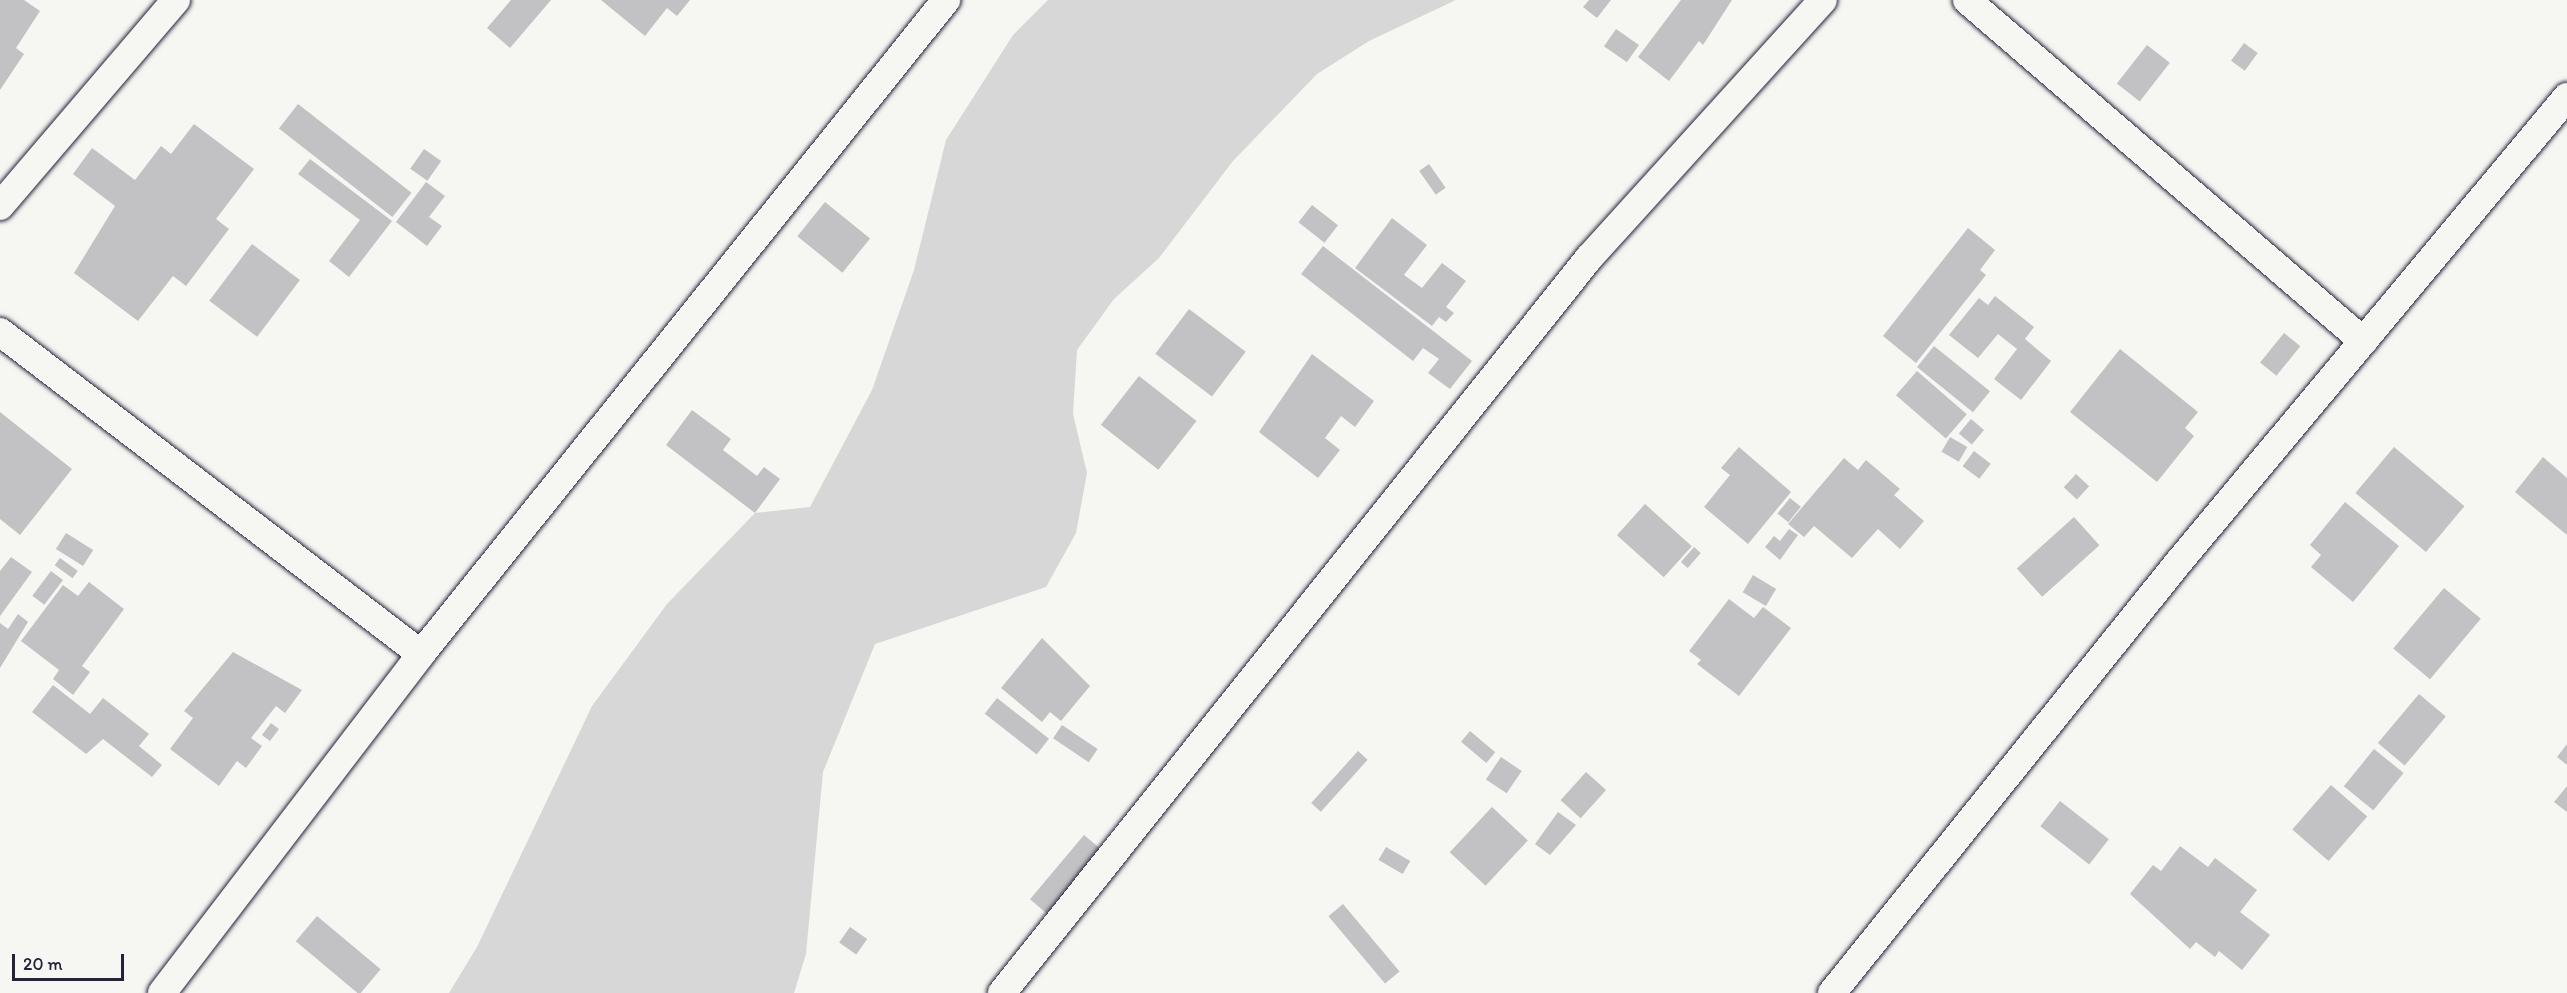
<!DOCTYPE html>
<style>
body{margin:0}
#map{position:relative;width:2567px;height:993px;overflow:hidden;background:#f6f6f2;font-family:Itim,sans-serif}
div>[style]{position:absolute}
.green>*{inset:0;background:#d7d7d7}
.building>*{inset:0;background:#c2c2c4;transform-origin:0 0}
.roads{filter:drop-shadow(0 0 2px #22223b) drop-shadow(0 0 2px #22223b)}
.street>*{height:28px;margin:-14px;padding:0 14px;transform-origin:14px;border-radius:14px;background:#f6f6f2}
span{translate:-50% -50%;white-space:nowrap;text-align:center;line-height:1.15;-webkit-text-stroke:4.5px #f6f6f2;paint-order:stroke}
.scale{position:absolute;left:12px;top:954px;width:112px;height:27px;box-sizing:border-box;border:3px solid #22223b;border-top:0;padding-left:8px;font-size:18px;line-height:21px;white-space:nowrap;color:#22223b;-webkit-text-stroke:4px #f6f6f2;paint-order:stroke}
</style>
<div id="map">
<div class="green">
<i style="clip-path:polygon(1048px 0,1456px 0,1369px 41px,1317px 74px,1233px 161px,1159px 258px,1114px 299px,1077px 350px,1073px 414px,1087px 473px,1076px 533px,1046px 587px,875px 644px,823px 772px,806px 954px,794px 993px,449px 993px,477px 947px,592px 706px,667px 604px,755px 513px,810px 507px,872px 390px,914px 270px,946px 140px,1013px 35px)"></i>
</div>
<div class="building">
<i style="clip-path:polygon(0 0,24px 0,40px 11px,16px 48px,24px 54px,0 90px)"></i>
<i style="clip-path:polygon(511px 0,551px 0,510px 48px,487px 28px)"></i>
<i style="clip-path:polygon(601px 0,690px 0,677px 16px,667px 8px,645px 36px)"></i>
<i style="clip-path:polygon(1589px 0,1611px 0,1597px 18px,1583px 7px)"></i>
<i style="clip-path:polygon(1681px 0,1732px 0,1703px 45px,1699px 41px,1669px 81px,1638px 57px)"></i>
<i style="left:1616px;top:29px;width:28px;height:21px;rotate:35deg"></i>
<i style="left:2244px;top:43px;width:17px;height:22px;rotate:36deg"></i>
<i style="left:2147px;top:45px;width:29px;height:49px;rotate:38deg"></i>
<i style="left:298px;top:104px;width:144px;height:31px;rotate:38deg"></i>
<i style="clip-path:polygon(194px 124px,254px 169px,216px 219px,229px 229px,186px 286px,173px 276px,138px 321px,74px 273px,115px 206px,73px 174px,92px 148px,135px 180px,161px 146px,171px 154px)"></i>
<i style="left:424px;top:149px;width:21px;height:24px;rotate:35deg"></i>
<i style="clip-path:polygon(310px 159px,392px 221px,349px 277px,329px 261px,360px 220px,298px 174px)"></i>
<i style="left:1429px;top:164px;width:29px;height:12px;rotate:55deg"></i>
<i style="clip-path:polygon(426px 182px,445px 196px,429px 217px,442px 226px,427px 246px,396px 222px)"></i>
<i style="left:825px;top:202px;width:58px;height:44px;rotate:39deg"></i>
<i style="left:1312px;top:205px;width:33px;height:22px;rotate:38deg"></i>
<i style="clip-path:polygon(1392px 218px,1427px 245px,1404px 275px,1422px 288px,1442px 263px,1466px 281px,1446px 307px,1454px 313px,1446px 322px,1439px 317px,1432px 326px,1355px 268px)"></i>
<i style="clip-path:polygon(1968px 228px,1995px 250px,1980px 270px,1986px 275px,1916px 363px,1883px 336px)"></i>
<i style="left:252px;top:244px;width:60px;height:71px;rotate:37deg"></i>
<i style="clip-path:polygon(1323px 246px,1472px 361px,1450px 389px,1428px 373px,1439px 359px,1423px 348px,1413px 361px,1301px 274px)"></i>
<i style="clip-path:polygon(1995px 296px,2034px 327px,2025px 339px,2051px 361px,2021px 400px,1994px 379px,2017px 349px,1998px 334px,1978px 358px,1949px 335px,1979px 298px,1988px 305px)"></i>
<i style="left:1189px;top:309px;width:71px;height:56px;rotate:37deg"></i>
<i style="left:2284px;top:333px;width:21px;height:38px;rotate:39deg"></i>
<i style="left:1934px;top:346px;width:72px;height:27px;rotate:39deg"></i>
<i style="clip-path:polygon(2120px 349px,2198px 412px,2185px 428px,2194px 436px,2157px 482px,2070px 412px)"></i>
<i style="clip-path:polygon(1312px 354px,1374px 401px,1355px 427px,1341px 416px,1325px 438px,1340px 450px,1318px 478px,1259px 432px)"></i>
<i style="left:1917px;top:371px;width:66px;height:32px;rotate:41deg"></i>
<i style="left:1139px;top:376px;width:73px;height:62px;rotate:38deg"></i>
<i style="clip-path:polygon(692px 410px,731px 439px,723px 450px,757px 476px,764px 467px,780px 479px,755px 513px,666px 445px)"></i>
<i style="clip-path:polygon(0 412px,72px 469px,20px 535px,0 519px)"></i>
<i style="left:1971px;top:419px;width:17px;height:19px;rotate:40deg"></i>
<i style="left:1950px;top:437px;width:20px;height:17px;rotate:30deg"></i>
<i style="clip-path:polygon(1739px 447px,1791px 492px,1748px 544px,1704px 507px,1730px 475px,1721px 468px)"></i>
<i style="left:2394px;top:447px;width:92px;height:60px;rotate:40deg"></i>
<i style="left:1974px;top:451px;width:21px;height:19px;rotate:37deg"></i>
<i style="clip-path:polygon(2543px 457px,2567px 478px,2567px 535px,2515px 492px)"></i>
<i style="clip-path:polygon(1844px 458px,1858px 470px,1866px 460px,1900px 489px,1894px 495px,1924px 521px,1900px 549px,1878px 529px,1852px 558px,1814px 526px,1804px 537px,1788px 524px)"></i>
<i style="left:2076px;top:474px;width:18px;height:18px;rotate:43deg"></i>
<i style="left:1790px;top:498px;width:14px;height:20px;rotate:39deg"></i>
<i style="clip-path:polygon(2345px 502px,2399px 546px,2353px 602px,2311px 567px,2321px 555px,2310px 545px)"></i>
<i style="left:1645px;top:504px;width:63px;height:42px;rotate:42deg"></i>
<i style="left:2074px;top:517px;width:38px;height:77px;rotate:48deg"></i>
<i style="clip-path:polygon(1789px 529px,1798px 535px,1780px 560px,1765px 547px,1774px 536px,1780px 541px)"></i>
<i style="left:66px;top:533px;width:32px;height:19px;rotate:32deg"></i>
<i style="left:1694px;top:547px;width:9px;height:20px;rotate:41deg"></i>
<i style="clip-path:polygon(11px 557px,32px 572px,0 616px,0 571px)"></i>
<i style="left:60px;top:558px;width:22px;height:9px;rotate:36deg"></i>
<i style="left:51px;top:571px;width:15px;height:31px;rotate:37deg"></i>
<i style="left:1753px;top:575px;width:27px;height:20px;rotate:31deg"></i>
<i style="clip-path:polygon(89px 582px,124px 609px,82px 666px,90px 672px,73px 695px,53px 679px,59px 670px,21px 641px,63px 585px,78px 596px)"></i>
<i style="left:2444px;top:588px;width:48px;height:79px;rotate:40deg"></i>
<i style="clip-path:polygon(1729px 599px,1754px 618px,1763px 607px,1791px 628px,1739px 696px,1697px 664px,1701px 660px,1689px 651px)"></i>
<i style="clip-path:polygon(18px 614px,28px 622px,0 668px,0 623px,8px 629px)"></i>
<i style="clip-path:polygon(1042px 638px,1090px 686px,1061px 721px,1050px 712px,1042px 722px,1001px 688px)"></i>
<i style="clip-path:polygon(233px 652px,302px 690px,285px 713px,276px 706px,251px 738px,262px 746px,246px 768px,237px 761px,219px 786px,170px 749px,193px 718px,184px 711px)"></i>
<i style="clip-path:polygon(53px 685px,90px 714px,103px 698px,149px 734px,139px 746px,162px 765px,152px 777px,103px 739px,86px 754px,32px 712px)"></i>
<i style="left:2419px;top:694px;width:35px;height:64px;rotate:40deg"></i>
<i style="left:997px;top:698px;width:66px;height:20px;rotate:38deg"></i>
<i style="left:271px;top:723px;width:10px;height:15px;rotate:37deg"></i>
<i style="left:1062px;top:725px;width:43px;height:16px;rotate:34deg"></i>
<i style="left:1470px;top:731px;width:33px;height:14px;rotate:40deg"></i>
<i style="clip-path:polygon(2567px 744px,2567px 765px,2557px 757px)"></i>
<i style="left:2374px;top:749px;width:38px;height:48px;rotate:39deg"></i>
<i style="left:1358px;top:751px;width:13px;height:70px;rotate:42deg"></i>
<i style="left:1501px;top:757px;width:25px;height:27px;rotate:34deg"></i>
<i style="left:1586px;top:772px;width:27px;height:38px;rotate:42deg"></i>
<i style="left:2331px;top:785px;width:48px;height:59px;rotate:41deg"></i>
<i style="clip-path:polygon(2567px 786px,2567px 812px,2554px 802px)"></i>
<i style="left:2060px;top:801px;width:62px;height:32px;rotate:38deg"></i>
<i style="left:1492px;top:807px;width:49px;height:62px;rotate:43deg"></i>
<i style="clip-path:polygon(1558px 812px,1576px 825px,1550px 855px,1535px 844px)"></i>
<i style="left:1084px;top:835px;width:23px;height:84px;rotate:40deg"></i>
<i style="clip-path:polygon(2180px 846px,2208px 867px,2215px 858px,2257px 890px,2240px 912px,2270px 935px,2242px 970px,2219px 951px,2215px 957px,2196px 942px,2190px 949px,2130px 894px,2153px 865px,2161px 871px)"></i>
<i style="left:1386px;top:847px;width:28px;height:15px;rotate:30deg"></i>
<i style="left:1343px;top:904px;width:88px;height:19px;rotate:50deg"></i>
<i style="left:317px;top:916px;width:83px;height:33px;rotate:40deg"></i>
<i style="left:850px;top:927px;width:21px;height:19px;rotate:35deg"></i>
</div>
<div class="roads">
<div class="street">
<i style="left:1967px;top:0;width:523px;rotate:40.73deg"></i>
<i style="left:0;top:206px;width:271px;rotate:-49.5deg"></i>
<i style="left:0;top:332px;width:530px;rotate:37.41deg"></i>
<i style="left:162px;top:993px;width:427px;rotate:-52.6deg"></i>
<i style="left:421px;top:654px;width:839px;rotate:-51.24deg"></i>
<i style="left:1002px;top:993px;width:941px;rotate:-51.39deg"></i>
<i style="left:1589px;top:258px;width:348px;rotate:-47.8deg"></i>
<i style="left:1832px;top:993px;width:552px;rotate:-51.18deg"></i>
<i style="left:2178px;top:563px;width:607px;rotate:-50.15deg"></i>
</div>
</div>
<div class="scale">20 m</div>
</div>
